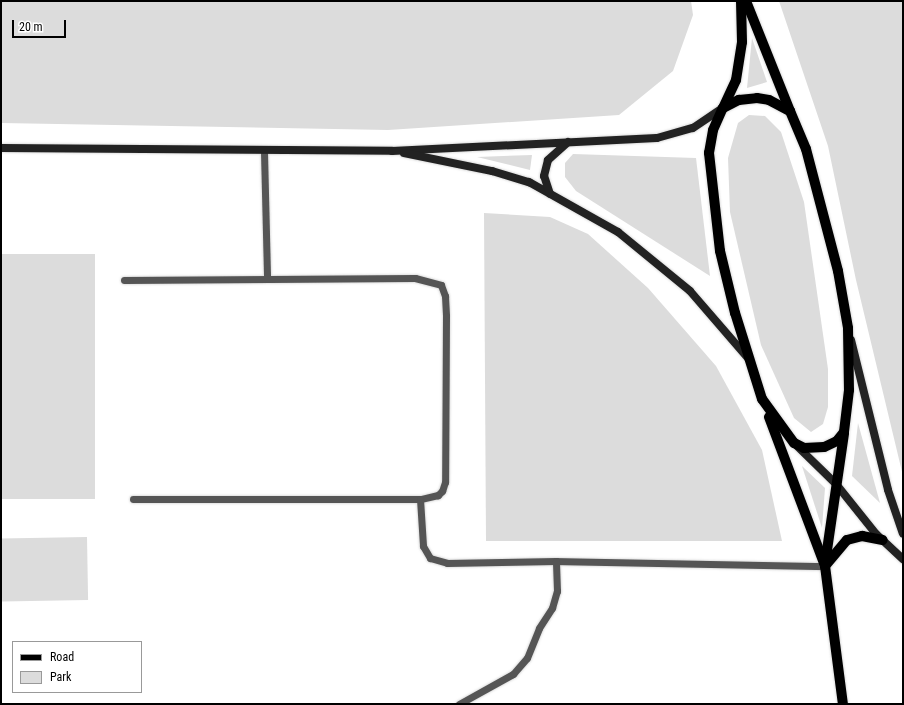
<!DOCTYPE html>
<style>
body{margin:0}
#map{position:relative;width:904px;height:705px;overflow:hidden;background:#fff;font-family:"Roboto Condensed",sans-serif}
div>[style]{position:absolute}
.green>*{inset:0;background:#dcdcdc;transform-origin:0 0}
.roads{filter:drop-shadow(0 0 1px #dbdbdb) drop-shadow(0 0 1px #dbdbdb)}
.lane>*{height:7px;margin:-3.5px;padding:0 3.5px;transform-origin:3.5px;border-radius:3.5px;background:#555}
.secondary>*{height:8px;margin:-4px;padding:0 4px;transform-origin:4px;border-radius:4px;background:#222}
.primary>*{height:10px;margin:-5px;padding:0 5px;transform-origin:5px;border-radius:5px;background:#000}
span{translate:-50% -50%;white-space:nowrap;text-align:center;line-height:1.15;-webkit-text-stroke:3.5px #fff;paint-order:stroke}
.frame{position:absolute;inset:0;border:2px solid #000;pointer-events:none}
.legend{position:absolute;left:12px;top:641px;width:130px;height:52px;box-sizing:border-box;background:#fff;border:1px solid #999;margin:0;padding:5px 7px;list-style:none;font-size:12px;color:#000}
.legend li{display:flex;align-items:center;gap:8px;height:20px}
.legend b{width:20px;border:1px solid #999}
.scale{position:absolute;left:12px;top:20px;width:54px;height:18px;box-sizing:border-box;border:2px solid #000;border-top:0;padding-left:5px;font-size:12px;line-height:14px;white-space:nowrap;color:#000;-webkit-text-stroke:3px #fff;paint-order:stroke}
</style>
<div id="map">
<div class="green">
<i style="clip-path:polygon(1px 1px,691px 1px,693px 15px,673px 71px,619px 115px,388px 130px,1px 123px)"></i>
<i style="clip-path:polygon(779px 1px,903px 1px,903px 476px,856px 280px,828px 146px)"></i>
<i style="clip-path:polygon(752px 38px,767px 82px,747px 88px)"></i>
<i style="clip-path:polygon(749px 115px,765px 116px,781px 132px,804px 202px,828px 369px,828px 407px,823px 424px,811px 432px,794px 418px,761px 345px,730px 212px,728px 158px,738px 123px)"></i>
<i style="clip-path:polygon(573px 154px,696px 158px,710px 276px,576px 191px,565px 177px,565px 163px)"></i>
<i style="clip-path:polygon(532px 155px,530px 170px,477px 157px)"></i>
<i style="clip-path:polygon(484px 213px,550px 217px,588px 234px,648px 288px,716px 366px,762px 450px,782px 541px,486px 541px)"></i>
<i style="left:95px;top:254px;width:245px;height:94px;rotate:90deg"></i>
<i style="clip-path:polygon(858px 423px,880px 503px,852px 476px)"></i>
<i style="clip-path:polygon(802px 466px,825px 488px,822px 528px)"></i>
<i style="left:87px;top:537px;width:63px;height:86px;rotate:89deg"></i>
</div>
<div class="roads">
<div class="lane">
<i style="left:264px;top:152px;width:125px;rotate:88.6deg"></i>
<i style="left:124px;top:280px;width:291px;rotate:-0.4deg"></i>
<i style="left:415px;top:278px;width:27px;rotate:15deg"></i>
<i style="left:441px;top:285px;width:12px;rotate:70deg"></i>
<i style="left:445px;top:296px;width:20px;rotate:87deg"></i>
<i style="left:446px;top:316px;width:166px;rotate:90.3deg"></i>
<i style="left:445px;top:482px;width:9px;rotate:108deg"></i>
<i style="left:442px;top:491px;width:6px;rotate:135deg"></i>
<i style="left:438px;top:495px;width:18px;rotate:167deg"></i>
<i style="left:420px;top:499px;width:287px;rotate:180deg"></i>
<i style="left:420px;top:499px;width:47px;rotate:86.3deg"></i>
<i style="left:423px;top:546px;width:14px;rotate:60deg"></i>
<i style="left:430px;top:558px;width:18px;rotate:16deg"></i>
<i style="left:447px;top:563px;width:109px;rotate:-1.1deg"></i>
<i style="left:556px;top:561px;width:269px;rotate:1.1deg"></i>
<i style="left:459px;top:704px;width:62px;rotate:-29.1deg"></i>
<i style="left:513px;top:674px;width:21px;rotate:-49deg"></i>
<i style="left:527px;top:658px;width:32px;rotate:-68deg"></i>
<i style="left:539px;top:628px;width:24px;rotate:-57deg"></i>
<i style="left:552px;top:608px;width:18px;rotate:-74deg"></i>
<i style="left:557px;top:591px;width:30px;rotate:-92deg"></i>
</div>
<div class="secondary">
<i style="left:1px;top:148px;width:391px;rotate:0.4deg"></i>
<i style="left:392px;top:151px;width:265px;rotate:-2.8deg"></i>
<i style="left:657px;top:138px;width:37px;rotate:-16deg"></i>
<i style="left:693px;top:128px;width:36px;rotate:-34deg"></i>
<i style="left:404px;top:153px;width:90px;rotate:11.6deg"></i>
<i style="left:492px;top:171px;width:39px;rotate:17deg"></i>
<i style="left:529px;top:182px;width:102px;rotate:29.3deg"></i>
<i style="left:618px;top:232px;width:93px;rotate:39.3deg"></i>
<i style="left:690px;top:291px;width:89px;rotate:49.1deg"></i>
<i style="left:550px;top:194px;width:19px;rotate:-108deg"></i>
<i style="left:544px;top:176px;width:16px;rotate:-76deg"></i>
<i style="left:548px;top:160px;width:27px;rotate:-42deg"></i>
<i style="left:851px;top:340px;width:154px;rotate:76.1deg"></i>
<i style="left:888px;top:490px;width:46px;rotate:71.2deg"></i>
<i style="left:797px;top:446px;width:54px;rotate:44.3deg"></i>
<i style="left:836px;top:484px;width:64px;rotate:51.3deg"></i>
<i style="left:876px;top:534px;width:37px;rotate:43deg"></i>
</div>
<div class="primary">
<i style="left:746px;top:1px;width:118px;rotate:68.2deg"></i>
<i style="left:757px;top:98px;width:12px;rotate:9deg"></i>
<i style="left:769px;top:100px;width:24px;rotate:28deg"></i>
<i style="left:790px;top:111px;width:41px;rotate:67.2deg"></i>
<i style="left:806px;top:149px;width:126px;rotate:75.3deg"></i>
<i style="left:838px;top:271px;width:58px;rotate:80deg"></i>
<i style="left:848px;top:328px;width:62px;rotate:89.1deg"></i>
<i style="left:849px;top:390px;width:42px;rotate:96.8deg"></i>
<i style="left:844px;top:432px;width:11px;rotate:128deg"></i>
<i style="left:837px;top:441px;width:14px;rotate:155deg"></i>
<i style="left:824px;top:447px;width:20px;rotate:177deg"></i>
<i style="left:804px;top:448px;width:11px;rotate:-153deg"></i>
<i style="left:794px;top:443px;width:54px;rotate:-126deg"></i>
<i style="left:762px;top:399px;width:90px;rotate:-107.4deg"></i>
<i style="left:735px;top:313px;width:64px;rotate:-103.6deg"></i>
<i style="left:720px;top:251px;width:99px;rotate:-96.4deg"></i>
<i style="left:709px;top:153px;width:23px;rotate:-80deg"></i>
<i style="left:713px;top:130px;width:24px;rotate:-66deg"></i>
<i style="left:723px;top:108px;width:18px;rotate:-27deg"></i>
<i style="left:739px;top:100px;width:18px;rotate:-6deg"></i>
<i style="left:723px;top:108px;width:31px;rotate:-65deg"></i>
<i style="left:736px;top:80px;width:38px;rotate:-81deg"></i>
<i style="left:742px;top:42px;width:41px;rotate:-91.4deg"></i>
<i style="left:769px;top:417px;width:159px;rotate:69.4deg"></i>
<i style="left:825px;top:566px;width:139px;rotate:82.6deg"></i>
<i style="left:825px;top:564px;width:132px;rotate:-81.7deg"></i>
<i style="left:825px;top:566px;width:34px;rotate:-50deg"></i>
<i style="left:847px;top:540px;width:16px;rotate:-15deg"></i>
<i style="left:862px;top:536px;width:21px;rotate:11deg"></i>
</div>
</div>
<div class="frame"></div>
<ul class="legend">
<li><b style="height:5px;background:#000"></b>Road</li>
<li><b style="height:11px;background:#dcdcdc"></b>Park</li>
</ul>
<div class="scale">20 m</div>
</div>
